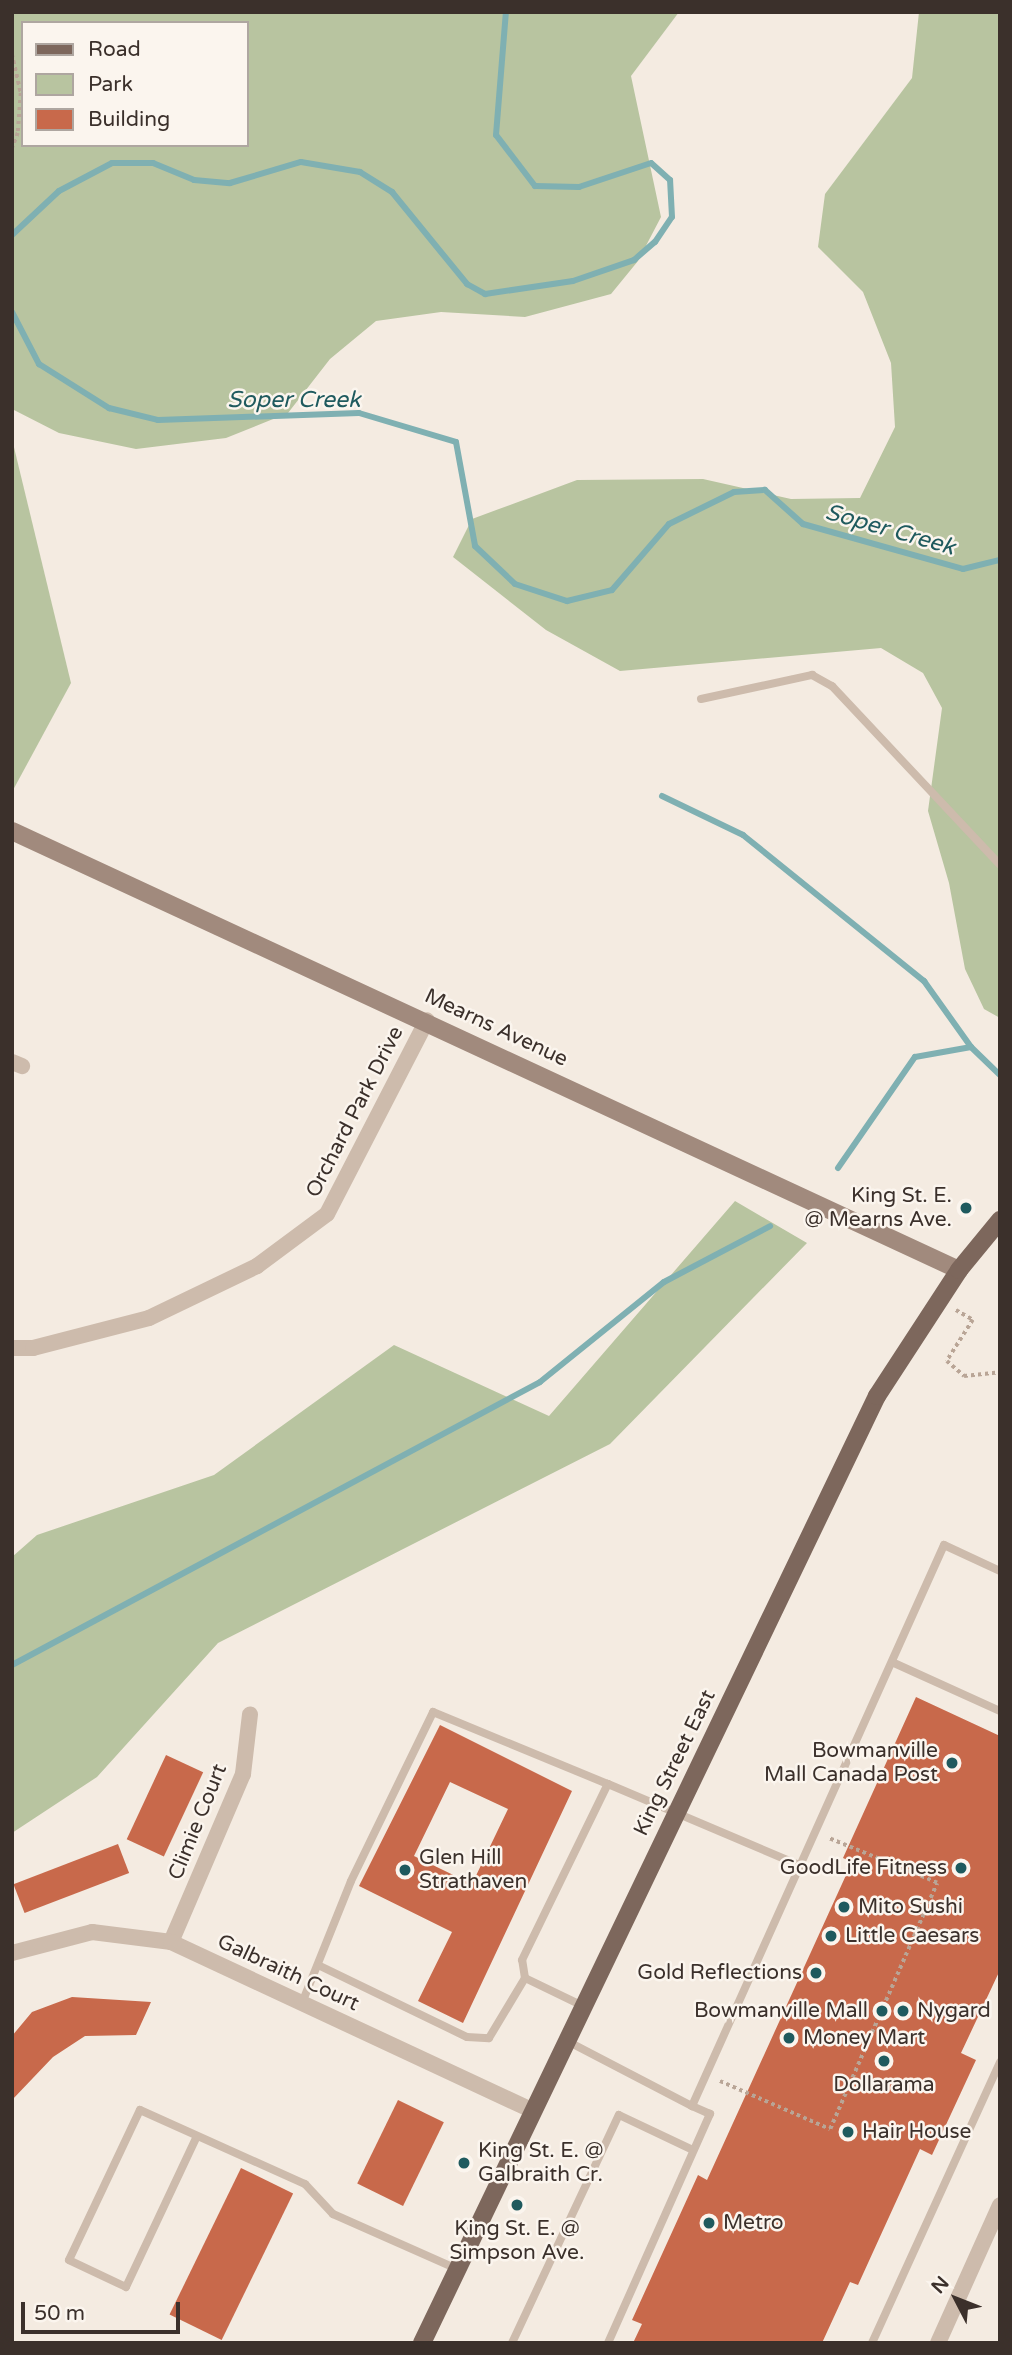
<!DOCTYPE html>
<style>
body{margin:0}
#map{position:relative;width:1012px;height:2355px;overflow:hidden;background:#f4ebe1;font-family:"Varela Round",sans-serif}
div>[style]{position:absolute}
.green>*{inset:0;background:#b8c4a0}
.stream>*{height:6px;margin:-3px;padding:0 3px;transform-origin:3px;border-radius:3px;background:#7fb0b2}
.building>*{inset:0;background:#c8694b;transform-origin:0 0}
.path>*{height:3.5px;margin-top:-1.75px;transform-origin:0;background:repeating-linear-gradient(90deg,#b9a596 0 3.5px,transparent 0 7px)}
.lane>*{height:8px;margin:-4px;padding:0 4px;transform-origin:4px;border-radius:4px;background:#cdbbac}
.street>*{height:16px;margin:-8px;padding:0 8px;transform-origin:8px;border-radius:8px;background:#cdbbac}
.secondary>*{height:18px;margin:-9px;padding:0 9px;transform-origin:9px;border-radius:9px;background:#a18a7d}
.primary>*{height:18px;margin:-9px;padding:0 9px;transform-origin:9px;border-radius:9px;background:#7d675c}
.dots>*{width:19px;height:19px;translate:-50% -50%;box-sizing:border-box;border:4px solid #fbf5ee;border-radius:50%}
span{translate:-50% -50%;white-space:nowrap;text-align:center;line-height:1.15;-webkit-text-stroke:5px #fbf5ee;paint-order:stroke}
.street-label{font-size:21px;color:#3b302b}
.poi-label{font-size:21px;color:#3b302b}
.right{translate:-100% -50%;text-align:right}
.left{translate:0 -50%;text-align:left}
.water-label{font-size:23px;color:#1f5a5e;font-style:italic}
.frame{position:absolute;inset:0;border:14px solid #3b302b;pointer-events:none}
.legend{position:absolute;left:21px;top:21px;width:228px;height:126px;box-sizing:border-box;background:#fbf5ee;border:2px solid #aea6a0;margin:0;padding:9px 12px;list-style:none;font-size:21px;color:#3b302b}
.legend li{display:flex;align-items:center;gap:14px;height:35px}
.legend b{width:35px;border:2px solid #aea6a0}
.north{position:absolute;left:921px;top:2264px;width:70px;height:70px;-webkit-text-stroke:5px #fbf5ee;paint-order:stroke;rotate:312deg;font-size:19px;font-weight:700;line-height:28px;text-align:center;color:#3b302b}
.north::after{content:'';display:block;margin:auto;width:24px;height:32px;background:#3b302b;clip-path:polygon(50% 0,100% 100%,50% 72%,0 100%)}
.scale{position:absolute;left:21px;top:2302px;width:159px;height:32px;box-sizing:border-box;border:4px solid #3b302b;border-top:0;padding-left:9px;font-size:21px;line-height:24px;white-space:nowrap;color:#3b302b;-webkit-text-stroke:5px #fbf5ee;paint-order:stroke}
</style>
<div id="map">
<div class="green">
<i style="clip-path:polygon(evenodd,12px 12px,679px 12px,631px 76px,661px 217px,638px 261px,611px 294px,525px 317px,441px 312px,376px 321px,330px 359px,288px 413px,226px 438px,136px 449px,59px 433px,12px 409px,12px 12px,23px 23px,247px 23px,247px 145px,23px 145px,23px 23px)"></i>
<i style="clip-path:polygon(919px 12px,1000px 12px,1000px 1018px,984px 1009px,965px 969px,949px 883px,928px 811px,942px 708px,923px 673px,881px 648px,620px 671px,546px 630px,453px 557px,472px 519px,577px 480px,703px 479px,791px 499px,860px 498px,895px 427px,891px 363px,863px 292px,818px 247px,825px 194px,912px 78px)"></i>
<i style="clip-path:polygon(12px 439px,71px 683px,12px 792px)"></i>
<i style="clip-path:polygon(735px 1201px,807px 1243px,610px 1444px,218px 1643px,97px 1777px,12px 1833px,12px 1557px,37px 1535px,214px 1475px,394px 1345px,549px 1416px)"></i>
</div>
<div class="stream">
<i style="left:12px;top:235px;width:64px;rotate:-43.1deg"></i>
<i style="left:59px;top:191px;width:60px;rotate:-27.8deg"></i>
<i style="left:112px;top:163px;width:41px"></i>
<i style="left:153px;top:163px;width:44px;rotate:22.5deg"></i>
<i style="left:194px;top:180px;width:36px;rotate:5deg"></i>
<i style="left:230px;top:183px;width:74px;rotate:-16.5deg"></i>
<i style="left:301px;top:162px;width:60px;rotate:9.6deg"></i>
<i style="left:360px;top:172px;width:38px;rotate:32deg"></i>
<i style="left:392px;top:192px;width:119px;rotate:50.8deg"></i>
<i style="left:467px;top:284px;width:21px;rotate:29deg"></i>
<i style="left:485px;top:294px;width:89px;rotate:-8.4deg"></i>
<i style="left:573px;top:281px;width:65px;rotate:-19deg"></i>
<i style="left:634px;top:260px;width:28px;rotate:-41deg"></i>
<i style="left:655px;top:242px;width:30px;rotate:-56deg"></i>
<i style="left:672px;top:217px;width:37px;rotate:-93deg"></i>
<i style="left:670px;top:180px;width:25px;rotate:-138deg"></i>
<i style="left:651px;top:163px;width:76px;rotate:161.6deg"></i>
<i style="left:579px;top:187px;width:44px;rotate:-178.7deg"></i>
<i style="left:535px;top:186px;width:64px;rotate:-127.4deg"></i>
<i style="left:496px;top:135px;width:123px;rotate:-85.4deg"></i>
<i style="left:12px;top:312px;width:59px;rotate:62.6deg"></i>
<i style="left:39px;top:364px;width:83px;rotate:32.2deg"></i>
<i style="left:109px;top:408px;width:50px;rotate:13.8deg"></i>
<i style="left:158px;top:420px;width:201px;rotate:-2deg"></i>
<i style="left:359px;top:413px;width:101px;rotate:16.6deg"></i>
<i style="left:456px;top:442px;width:106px;rotate:79.6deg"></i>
<i style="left:475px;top:546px;width:55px;rotate:43.5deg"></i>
<i style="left:515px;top:584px;width:55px;rotate:18.1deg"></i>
<i style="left:567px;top:601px;width:46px;rotate:-13.7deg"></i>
<i style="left:612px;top:590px;width:87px;rotate:-49.2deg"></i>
<i style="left:669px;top:524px;width:72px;rotate:-26.2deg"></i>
<i style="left:734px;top:492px;width:31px;rotate:-4deg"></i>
<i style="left:765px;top:490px;width:51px;rotate:41.8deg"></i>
<i style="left:803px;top:524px;width:166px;rotate:15.7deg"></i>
<i style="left:963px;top:569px;width:38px;rotate:-14deg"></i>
<i style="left:662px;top:796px;width:90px;rotate:25.7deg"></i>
<i style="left:743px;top:835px;width:233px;rotate:38.9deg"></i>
<i style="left:924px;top:981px;width:81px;rotate:54.5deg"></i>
<i style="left:971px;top:1047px;width:40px;rotate:44deg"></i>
<i style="left:838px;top:1168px;width:135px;rotate:-55.3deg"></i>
<i style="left:915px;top:1057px;width:57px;rotate:-10.1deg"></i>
<i style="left:12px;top:1665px;width:599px;rotate:-28.19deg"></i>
<i style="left:540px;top:1382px;width:159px;rotate:-38.9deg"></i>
<i style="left:664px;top:1282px;width:120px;rotate:-27.8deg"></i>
</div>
<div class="building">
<i style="clip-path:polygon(916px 1697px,1000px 1736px,1000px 1970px,961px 2053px,976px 2060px,932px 2155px,920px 2149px,858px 2285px,850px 2282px,822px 2343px,633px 2343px,642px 2324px,632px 2320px,698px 2175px,707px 2180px,852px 1862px,843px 1858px)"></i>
<i style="clip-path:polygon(evenodd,440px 1725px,572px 1791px,463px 2023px,418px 2001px,452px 1932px,359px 1886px,440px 1725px,450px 1782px,508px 1809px,472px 1884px,414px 1856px,450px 1782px)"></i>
<i style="left:166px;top:1755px;width:41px;height:93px;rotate:25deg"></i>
<i style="left:118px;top:1844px;width:31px;height:112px;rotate:69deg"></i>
<i style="clip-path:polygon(72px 1997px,151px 2002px,136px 2035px,85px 2036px,53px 2057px,12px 2100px,12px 2036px,32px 2012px)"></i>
<i style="left:398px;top:2100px;width:51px;height:93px;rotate:26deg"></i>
<i style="left:241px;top:2168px;width:58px;height:163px;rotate:26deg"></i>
</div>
<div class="path">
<i style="left:12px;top:54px;width:40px;rotate:77deg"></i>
<i style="left:21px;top:93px;width:40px;rotate:94.3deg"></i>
<i style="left:18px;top:133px;width:17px;rotate:111deg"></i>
<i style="left:956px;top:1310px;width:20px;rotate:30deg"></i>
<i style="left:973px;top:1320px;width:49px;rotate:122.4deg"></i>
<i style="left:947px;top:1361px;width:23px;rotate:41deg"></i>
<i style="left:964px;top:1376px;width:36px;rotate:-6deg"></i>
<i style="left:720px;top:2081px;width:120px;rotate:23.6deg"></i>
<i style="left:830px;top:2129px;width:268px;rotate:-66.5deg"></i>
<i style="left:937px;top:1883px;width:118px;rotate:-157.6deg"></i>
</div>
<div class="lane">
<i style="left:701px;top:699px;width:114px;rotate:-12.2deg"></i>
<i style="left:812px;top:675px;width:23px;rotate:29deg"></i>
<i style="left:832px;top:686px;width:245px;rotate:46.8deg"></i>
<i style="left:894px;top:1663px;width:116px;rotate:24.4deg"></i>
<i style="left:318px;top:1965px;width:165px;rotate:25.8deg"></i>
<i style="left:467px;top:2037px;width:22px;rotate:3deg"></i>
<i style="left:489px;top:2038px;width:70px;rotate:-59deg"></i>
<i style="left:525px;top:1978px;width:18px;rotate:-99deg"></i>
<i style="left:522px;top:1960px;width:196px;rotate:-64deg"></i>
<i style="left:608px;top:1784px;width:210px;rotate:23deg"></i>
<i style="left:525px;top:1978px;width:67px;rotate:25.8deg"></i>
<i style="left:302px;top:2003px;width:131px;rotate:-68.1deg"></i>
<i style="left:351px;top:1881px;width:188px;rotate:-64.1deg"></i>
<i style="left:433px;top:1712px;width:189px;rotate:22.4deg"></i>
<i style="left:569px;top:2042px;width:139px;rotate:27.5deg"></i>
<i style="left:197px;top:2136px;width:167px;rotate:115.2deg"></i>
<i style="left:126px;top:2287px;width:63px;rotate:-154.7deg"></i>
<i style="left:69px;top:2260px;width:166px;rotate:-64.7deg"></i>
<i style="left:140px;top:2110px;width:181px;rotate:24.2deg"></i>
<i style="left:305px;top:2184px;width:41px;rotate:47deg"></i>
<i style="left:333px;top:2214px;width:136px;rotate:23.9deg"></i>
<i style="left:512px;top:2343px;width:252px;rotate:-64.9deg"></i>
<i style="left:619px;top:2115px;width:82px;rotate:25.3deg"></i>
<i style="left:608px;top:2343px;width:251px;rotate:-66deg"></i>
<i style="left:710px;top:2114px;width:20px;rotate:-156deg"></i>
<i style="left:692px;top:2106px;width:615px;rotate:-65.81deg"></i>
<i style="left:944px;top:1545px;width:62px;rotate:24.9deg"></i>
<i style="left:872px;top:2343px;width:309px;rotate:-65.5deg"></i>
</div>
<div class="street">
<i style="left:12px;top:1062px;width:11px;rotate:22deg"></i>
<i style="left:12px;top:1348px;width:21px"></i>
<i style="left:33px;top:1348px;width:120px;rotate:-14.5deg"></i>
<i style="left:149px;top:1318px;width:120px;rotate:-25.7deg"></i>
<i style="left:257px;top:1266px;width:87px;rotate:-36.6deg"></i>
<i style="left:327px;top:1214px;width:218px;rotate:-62.7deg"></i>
<i style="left:171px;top:1942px;width:183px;rotate:-66.8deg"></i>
<i style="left:243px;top:1774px;width:60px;rotate:-83.3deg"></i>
<i style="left:12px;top:1953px;width:83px;rotate:-14.7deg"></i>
<i style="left:92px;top:1932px;width:80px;rotate:7.2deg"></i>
<i style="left:171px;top:1942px;width:400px;rotate:25deg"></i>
<i style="left:938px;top:2343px;width:151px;rotate:-65.8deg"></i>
</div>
<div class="secondary">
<i style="left:12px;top:831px;width:1044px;rotate:24.87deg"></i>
</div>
<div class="primary">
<i style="left:422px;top:2343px;width:1051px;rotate:-64.34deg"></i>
<i style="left:877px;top:1396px;width:150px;rotate:-56.9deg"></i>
<i style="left:959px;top:1270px;width:65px;rotate:-50.6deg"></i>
</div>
<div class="dots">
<i style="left:966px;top:1208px;background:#1f5a5e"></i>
<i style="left:952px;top:1763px;background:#1f5a5e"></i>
<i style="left:961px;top:1868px;background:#1f5a5e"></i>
<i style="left:405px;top:1870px;background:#1f5a5e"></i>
<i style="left:844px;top:1907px;background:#1f5a5e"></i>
<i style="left:831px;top:1936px;background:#1f5a5e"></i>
<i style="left:816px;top:1973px;background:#1f5a5e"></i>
<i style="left:882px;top:2011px;background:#1f5a5e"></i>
<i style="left:903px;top:2011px;background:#1f5a5e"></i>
<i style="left:789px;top:2038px;background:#1f5a5e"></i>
<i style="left:884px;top:2061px;background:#1f5a5e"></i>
<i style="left:848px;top:2132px;background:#1f5a5e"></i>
<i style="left:464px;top:2163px;background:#1f5a5e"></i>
<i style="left:517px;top:2205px;background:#1f5a5e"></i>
<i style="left:709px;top:2223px;background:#1f5a5e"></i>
</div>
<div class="street-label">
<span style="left:496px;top:1028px;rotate:25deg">Mearns Avenue</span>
<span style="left:355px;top:1112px;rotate:-63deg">Orchard Park Drive</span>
<span style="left:675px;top:1763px;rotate:-64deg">King Street East</span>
<span style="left:198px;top:1822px;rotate:-68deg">Climie Court</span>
<span style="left:288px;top:1973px;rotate:25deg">Galbraith Court</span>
</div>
<div class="poi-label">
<span class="right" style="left:952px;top:1208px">King St. E.<br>@ Mearns Ave.</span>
<span class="right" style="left:938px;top:1763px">Bowmanville<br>Mall Canada Post</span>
<span class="left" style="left:419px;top:1870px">Glen Hill<br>Strathaven</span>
<span class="right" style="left:947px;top:1868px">GoodLife Fitness</span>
<span class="left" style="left:858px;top:1907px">Mito Sushi</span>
<span class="left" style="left:845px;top:1936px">Little Caesars</span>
<span class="right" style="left:802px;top:1973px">Gold Reflections</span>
<span class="right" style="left:868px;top:2011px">Bowmanville Mall</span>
<span class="left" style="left:917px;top:2011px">Nygard</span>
<span class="left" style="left:803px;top:2038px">Money Mart</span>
<span style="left:884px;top:2085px">Dollarama</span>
<span class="left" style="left:862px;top:2132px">Hair House</span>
<span class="left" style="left:478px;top:2163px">King St. E. @<br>Galbraith Cr.</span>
<span class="left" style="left:723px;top:2223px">Metro</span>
<span style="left:517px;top:2241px">King St. E. @<br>Simpson Ave.</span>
</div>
<div class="water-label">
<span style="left:294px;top:400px">Soper Creek</span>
<span style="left:890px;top:530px;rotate:16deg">Soper Creek</span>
</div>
<div class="frame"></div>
<ul class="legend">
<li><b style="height:9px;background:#7d675c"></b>Road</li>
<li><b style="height:19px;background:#b8c4a0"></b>Park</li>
<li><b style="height:19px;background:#c8694b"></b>Building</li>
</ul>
<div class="north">N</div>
<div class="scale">50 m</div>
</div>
